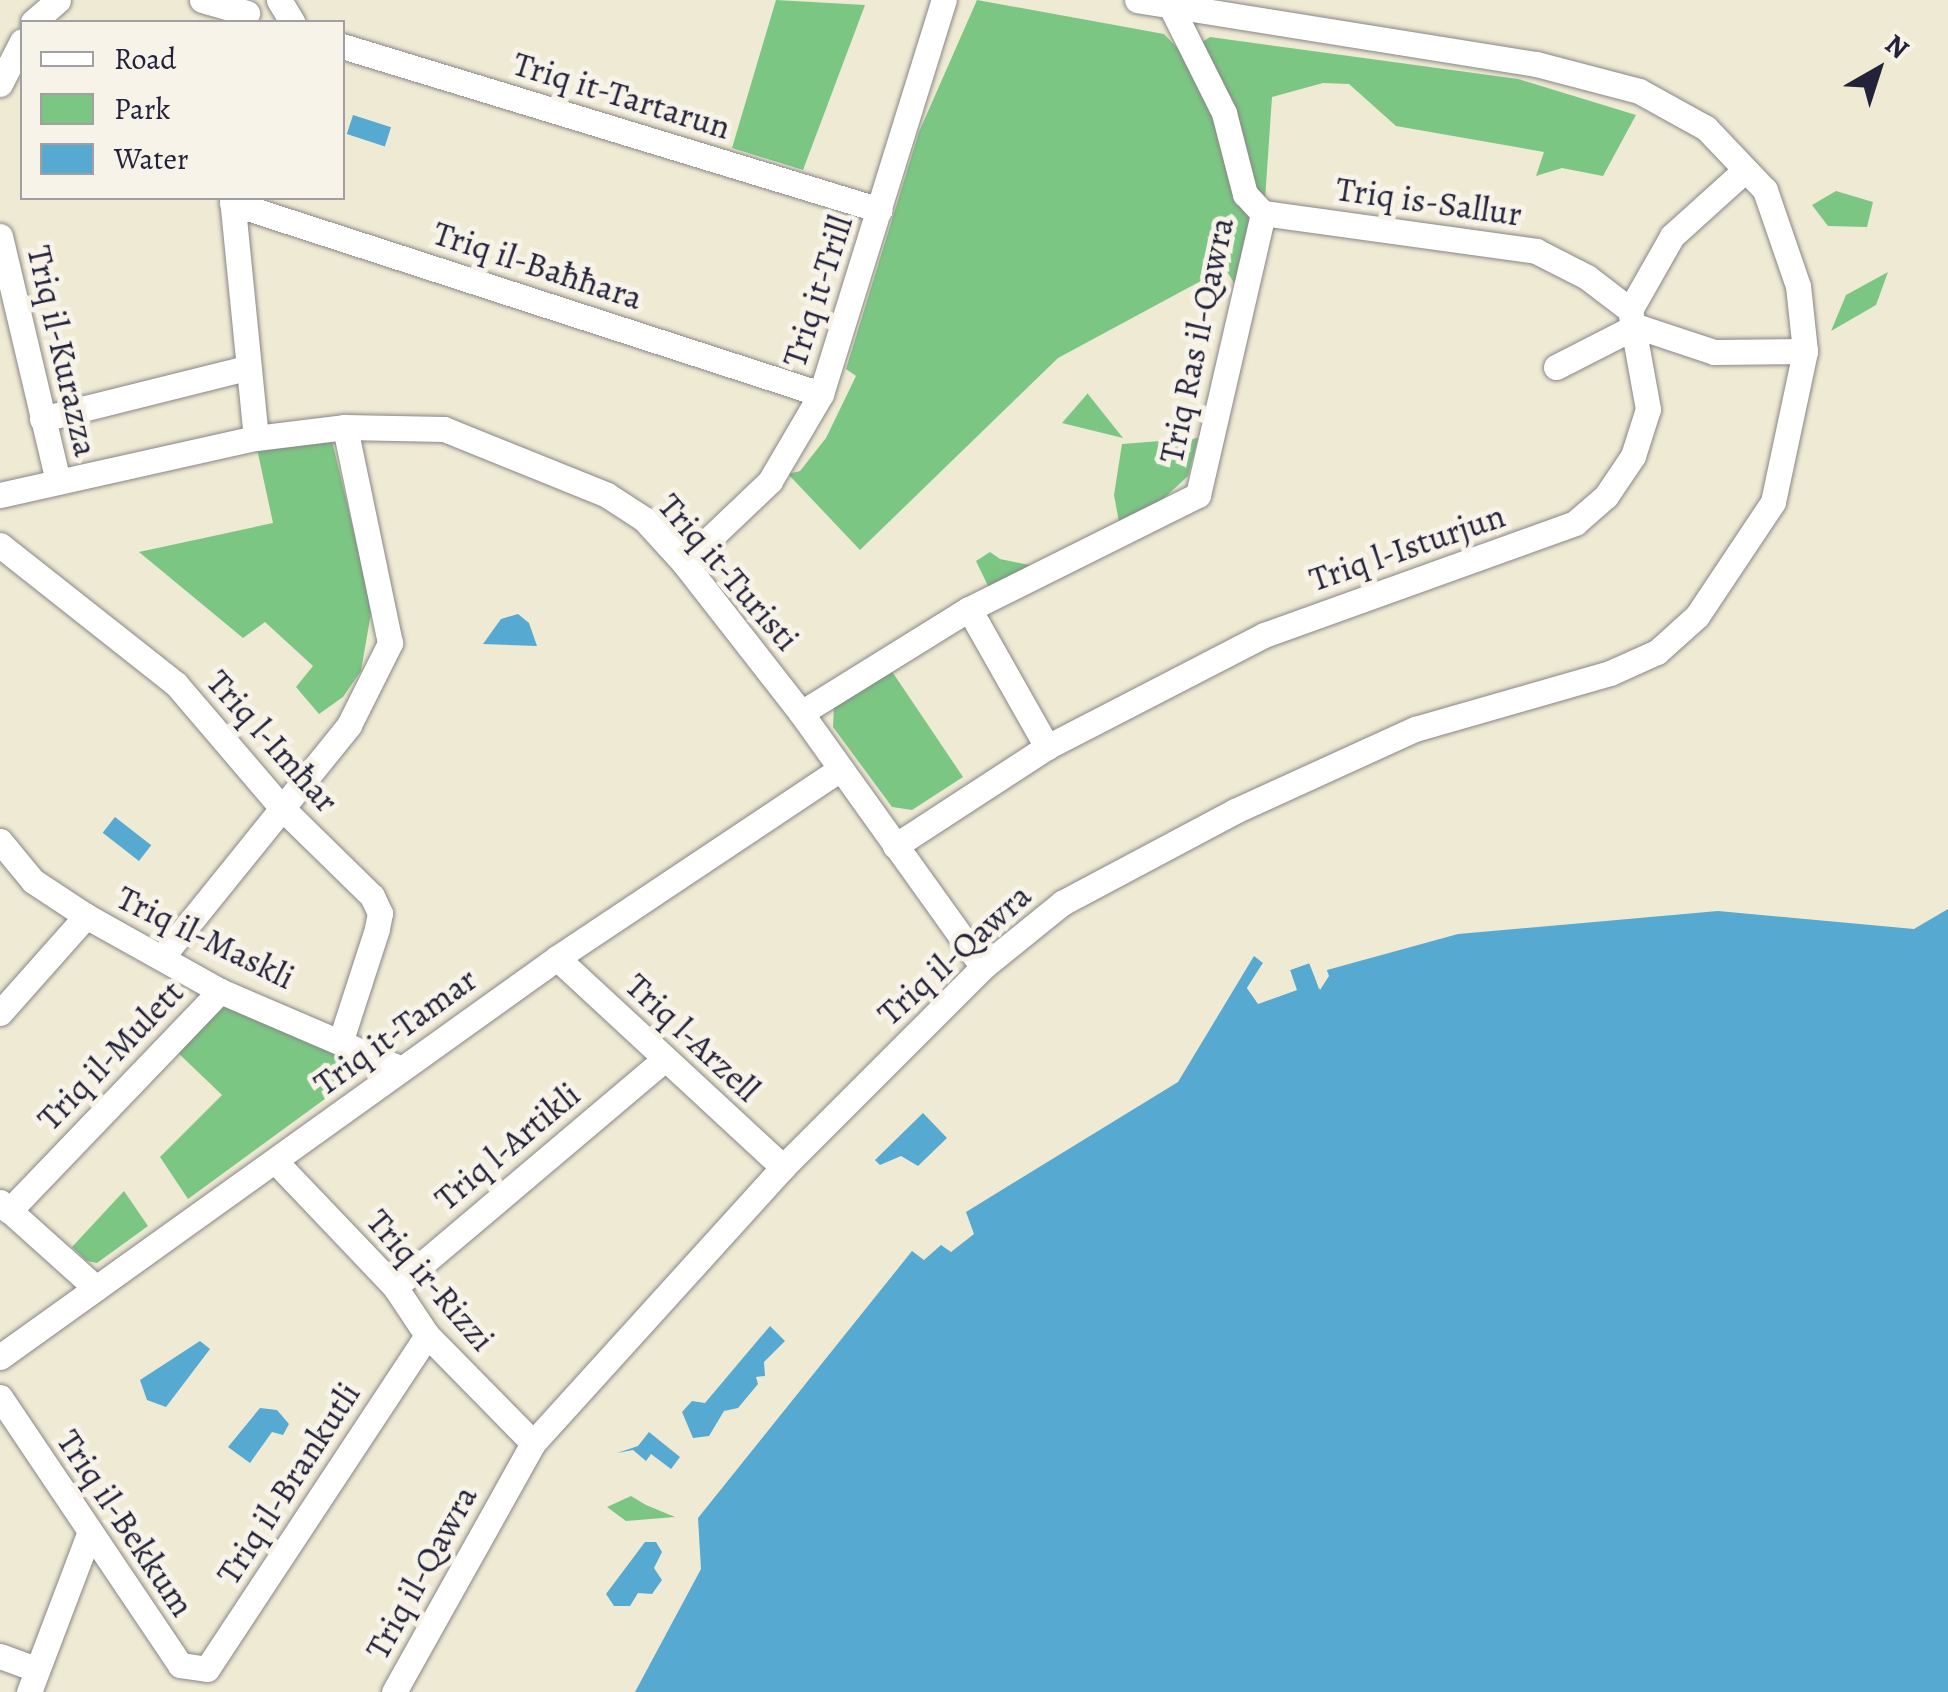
<!DOCTYPE html>
<meta charset="utf-8">
<style>
body{margin:0}
#map{position:relative;width:1948px;height:1692px;overflow:hidden;background:#efead3;font-family:Alegreya,serif}
div>[style]{position:absolute}
.green>*{inset:0;background:#7cc684}
.water>*{inset:0;background:#56a9d1;transform-origin:0 0}
.pier>*{inset:0;background:#efead3}
.roads{filter:drop-shadow(0 0 2px #888687) drop-shadow(0 0 2px #888687)}
.minor>*{height:25px;margin:-12.5px;padding:0 12.5px;transform-origin:12.5px;border-radius:12.5px;background:#fff}
span{translate:-50% -50%;white-space:nowrap;text-align:center;line-height:1.15;-webkit-text-stroke:10px #f7f3e8;paint-order:stroke}
.street-label{font-size:35px;color:#22223b}
.legend{position:absolute;left:20px;top:20px;width:325px;height:180px;box-sizing:border-box;background:#f7f3e8;border:2px solid #a29fa3;margin:0;padding:12px 18px;list-style:none;font-size:30px;color:#22223b}
.legend li{display:flex;align-items:center;gap:20px;height:50px}
.legend b{width:50px;border:2px solid #a29fa3}
.north{position:absolute;left:1828px;top:20px;width:100px;height:100px;-webkit-text-stroke:8px #f7f3e8;paint-order:stroke;rotate:39deg;font-size:28px;font-weight:700;line-height:40px;text-align:center;color:#22223b}
.north::after{content:'';display:block;margin:auto;width:35px;height:45px;background:#22223b;clip-path:polygon(50% 0,100% 100%,50% 72%,0 100%)}
</style>
<div id="map">
<div class="green">
<i style="clip-path:polygon(776px 0,865px 5px,803px 170px,732px 148px)"></i>
<i style="clip-path:polygon(977px 0,1164px 34px,1190px 61px,1214px 102px,1251px 225px,1247px 269px,1234px 283px,1225px 268px,1058px 358px,860px 550px,788px 474px,800px 471px,826px 438px,856px 376px,846px 369px,919px 132px)"></i>
<i style="clip-path:polygon(1210px 37px,1518px 79px,1636px 115px,1603px 176px,1562px 168px,1536px 176px,1544px 152px,1396px 126px,1349px 84px,1323px 83px,1272px 97px,1265px 200px,1255px 192px,1199px 44px)"></i>
<i style="clip-path:polygon(1836px 191px,1873px 202px,1867px 227px,1828px 226px,1812px 205px)"></i>
<i style="clip-path:polygon(1888px 272px,1876px 305px,1831px 331px,1846px 295px)"></i>
<i style="clip-path:polygon(1088px 393px,1088px 394px,1123px 438px,1062px 423px)"></i>
<i style="clip-path:polygon(320px 435px,332px 441px,372px 607px,361px 671px,343px 697px,319px 714px,296px 687px,313px 666px,265px 622px,243px 638px,139px 552px,273px 523px,257px 449px)"></i>
<i style="clip-path:polygon(1198px 438px,1188px 476px,1161px 501px,1119px 522px,1114px 495px,1122px 444px)"></i>
<i style="clip-path:polygon(990px 552px,1000px 559px,1034px 566px,989px 588px,976px 561px)"></i>
<i style="clip-path:polygon(891px 670px,963px 777px,912px 810px,892px 807px,833px 727px,834px 706px)"></i>
<i style="clip-path:polygon(219px 1004px,351px 1056px,359px 1074px,188px 1199px,160px 1157px,222px 1095px,174px 1049px)"></i>
<i style="clip-path:polygon(124px 1191px,148px 1226px,97px 1263px,87px 1261px,72px 1247px)"></i>
<i style="clip-path:polygon(631px 1496px,646px 1505px,675px 1517px,626px 1521px,607px 1507px)"></i>
</div>
<div class="water">
<i style="left:353px;top:115px;width:40px;height:20px;rotate:18deg"></i>
<i style="clip-path:polygon(518px 614px,529px 623px,537px 646px,483px 644px,501px 619px)"></i>
<i style="left:115px;top:817px;width:46px;height:20px;rotate:38deg"></i>
<i style="clip-path:polygon(1948px 909px,1948px 1692px,635px 1692px,701px 1569px,698px 1518px,912px 1251px,924px 1260px,941px 1245px,951px 1252px,974px 1234px,966px 1212px,1178px 1082px,1254px 956px,1263px 963px,1247px 988px,1258px 1003px,1296px 990px,1290px 970px,1310px 963px,1319px 989px,1327px 970px,1458px 934px,1718px 911px,1914px 929px)"></i>
<i style="clip-path:polygon(923px 1113px,947px 1138px,918px 1166px,901px 1156px,880px 1165px,875px 1160px)"></i>
<i style="clip-path:polygon(770px 1326px,785px 1341px,764px 1362px,765px 1376px,756px 1377px,758px 1384px,738px 1408px,724px 1411px,709px 1436px,693px 1438px,682px 1412px,692px 1401px,705px 1403px)"></i>
<i style="clip-path:polygon(200px 1341px,210px 1349px,166px 1407px,147px 1400px,140px 1380px)"></i>
<i style="clip-path:polygon(260px 1408px,277px 1410px,289px 1424px,283px 1435px,272px 1432px,250px 1463px,228px 1447px)"></i>
<i style="clip-path:polygon(649px 1432px,680px 1457px,671px 1469px,651px 1454px,646px 1461px,633px 1450px,617px 1453px,638px 1446px)"></i>
<i style="clip-path:polygon(645px 1542px,656px 1542px,662px 1552px,654px 1568px,662px 1580px,652px 1594px,638px 1593px,630px 1606px,614px 1606px,606px 1594px)"></i>
</div>
<div class="pier">
<i style="clip-path:polygon(1311px 958px,1321px 978px,1325px 965px,1329px 976px,1320px 990px,1309px 963px,1290px 970px,1297px 990px,1258px 1004px,1247px 988px,1263px 963px,1253px 988px,1260px 998px,1290px 987px,1285px 970px)"></i>
</div>
<div class="roads">
<div class="minor">
<i style="left:202px;top:0;width:47px;rotate:16.1deg"></i>
<i style="left:279px;top:0;width:26px;rotate:59deg"></i>
<i style="left:1171px;top:7px;width:119px;rotate:63.4deg"></i>
<i style="left:1224px;top:113px;width:84px;rotate:75.5deg"></i>
<i style="left:1245px;top:194px;width:26px;rotate:47deg"></i>
<i style="left:33px;top:22px;width:33px;rotate:-41deg"></i>
<i style="left:342px;top:46px;width:562px;rotate:16.95deg"></i>
<i style="left:0;top:84px;width:48px;rotate:-62.9deg"></i>
<i style="left:232px;top:198px;width:241px;rotate:84.3deg"></i>
<i style="left:232px;top:203px;width:619px;rotate:17.97deg"></i>
<i style="left:1263px;top:213px;width:276px;rotate:7.9deg"></i>
<i style="left:1536px;top:251px;width:57px;rotate:27deg"></i>
<i style="left:1587px;top:277px;width:54px;rotate:37.5deg"></i>
<i style="left:0;top:236px;width:252px;rotate:76.7deg"></i>
<i style="left:1636px;top:326px;width:82px;rotate:18.4deg"></i>
<i style="left:1714px;top:352px;width:91px;rotate:-0.6deg"></i>
<i style="left:1556px;top:367px;width:90px;rotate:-27.1deg"></i>
<i style="left:42px;top:419px;width:210px;rotate:-14deg"></i>
<i style="left:0;top:495px;width:262px;rotate:-12.6deg"></i>
<i style="left:256px;top:438px;width:90px;rotate:-7deg"></i>
<i style="left:345px;top:427px;width:99px;rotate:1.2deg"></i>
<i style="left:444px;top:429px;width:176px;rotate:22deg"></i>
<i style="left:607px;top:495px;width:44px;rotate:33deg"></i>
<i style="left:644px;top:519px;width:59px;rotate:47.7deg"></i>
<i style="left:684px;top:563px;width:190px;rotate:52deg"></i>
<i style="left:801px;top:713px;width:312px;rotate:54.4deg"></i>
<i style="left:0;top:545px;width:224px;rotate:38.3deg"></i>
<i style="left:176px;top:684px;width:162px;rotate:49.5deg"></i>
<i style="left:281px;top:807px;width:127px;rotate:44.4deg"></i>
<i style="left:372px;top:896px;width:19px;rotate:65deg"></i>
<i style="left:380px;top:913px;width:16px;rotate:101deg"></i>
<i style="left:377px;top:929px;width:114px;rotate:108deg"></i>
<i style="left:684px;top:563px;width:119px;rotate:-43.6deg"></i>
<i style="left:770px;top:481px;width:101px;rotate:-59.6deg"></i>
<i style="left:821px;top:394px;width:413px;rotate:-72.7deg"></i>
<i style="left:969px;top:609px;width:159px;rotate:60.5deg"></i>
<i style="left:801px;top:713px;width:198px;rotate:-31.8deg"></i>
<i style="left:969px;top:609px;width:256px;rotate:-26.5deg"></i>
<i style="left:1198px;top:495px;width:289px;rotate:-77deg"></i>
<i style="left:0;top:841px;width:52px;rotate:50.5deg"></i>
<i style="left:33px;top:881px;width:64px;rotate:33.4deg"></i>
<i style="left:86px;top:916px;width:154px;rotate:29.2deg"></i>
<i style="left:220px;top:991px;width:196px;rotate:23.2deg"></i>
<i style="left:895px;top:846px;width:181px;rotate:-33.1deg"></i>
<i style="left:1047px;top:747px;width:244px;rotate:-27.3deg"></i>
<i style="left:1264px;top:635px;width:331px;rotate:-19.8deg"></i>
<i style="left:1575px;top:523px;width:41px;rotate:-41.1deg"></i>
<i style="left:1606px;top:496px;width:48px;rotate:-56deg"></i>
<i style="left:1633px;top:456px;width:49px;rotate:-72.3deg"></i>
<i style="left:1648px;top:409px;width:101px;rotate:-100.3deg"></i>
<i style="left:1630px;top:310px;width:85px;rotate:-60.4deg"></i>
<i style="left:1672px;top:236px;width:98px;rotate:-42.1deg"></i>
<i style="left:162px;top:957px;width:298px;rotate:-51.1deg"></i>
<i style="left:349px;top:725px;width:92px;rotate:-63.4deg"></i>
<i style="left:390px;top:643px;width:221px;rotate:-101.8deg"></i>
<i style="left:557px;top:958px;width:308px;rotate:42.8deg"></i>
<i style="left:0;top:1013px;width:130px;rotate:-48.4deg"></i>
<i style="left:277px;top:1163px;width:171px;rotate:46.4deg"></i>
<i style="left:395px;top:1287px;width:58px;rotate:56.3deg"></i>
<i style="left:427px;top:1335px;width:151px;rotate:45.5deg"></i>
<i style="left:0;top:1202px;width:129px;rotate:41.9deg"></i>
<i style="left:9px;top:1211px;width:305px;rotate:-46.2deg"></i>
<i style="left:395px;top:1287px;width:352px;rotate:-40.2deg"></i>
<i style="left:0;top:1357px;width:685px;rotate:-35.62deg"></i>
<i style="left:557px;top:958px;width:339px;rotate:-33.7deg"></i>
<i style="left:0;top:1397px;width:323px;rotate:56.1deg"></i>
<i style="left:180px;top:1665px;width:27px;rotate:8deg"></i>
<i style="left:207px;top:1669px;width:400px;rotate:-56.6deg"></i>
<i style="left:0;top:1656px;width:38px;rotate:20deg"></i>
<i style="left:29px;top:1692px;width:169px;rotate:-69.2deg"></i>
<i style="left:394px;top:1692px;width:285px;rotate:-60.8deg"></i>
<i style="left:533px;top:1443px;width:372px;rotate:-47.8deg"></i>
<i style="left:783px;top:1167px;width:283px;rotate:-45deg"></i>
<i style="left:983px;top:967px;width:102px;rotate:-39deg"></i>
<i style="left:1062px;top:903px;width:196px;rotate:-28deg"></i>
<i style="left:1235px;top:811px;width:198px;rotate:-24.5deg"></i>
<i style="left:1415px;top:729px;width:203px;rotate:-16deg"></i>
<i style="left:1610px;top:673px;width:51px;rotate:-24.1deg"></i>
<i style="left:1657px;top:652px;width:54px;rotate:-42deg"></i>
<i style="left:1697px;top:616px;width:137px;rotate:-56.3deg"></i>
<i style="left:1773px;top:502px;width:154px;rotate:-78deg"></i>
<i style="left:1805px;top:351px;width:65px;rotate:-96.1deg"></i>
<i style="left:1798px;top:286px;width:102px;rotate:-109deg"></i>
<i style="left:1765px;top:190px;width:86px;rotate:-133.6deg"></i>
<i style="left:1706px;top:128px;width:77px;rotate:-151.1deg"></i>
<i style="left:1639px;top:91px;width:106px;rotate:-165.3deg"></i>
<i style="left:1536px;top:64px;width:404px;rotate:-170.9deg"></i>
</div>
</div>
<div class="street-label">
<span style="left:622px;top:95px;rotate:17deg">Triq it-Tartarun</span>
<span style="left:1429px;top:201px;rotate:8deg">Triq is-Sallur</span>
<span style="left:538px;top:265px;rotate:18deg">Triq il-Baħħara</span>
<span style="left:817px;top:291px;rotate:-72deg">Triq it-Trill</span>
<span style="left:1196px;top:340px;rotate:-78deg">Triq Ras il-Qawra</span>
<span style="left:63px;top:351px;rotate:77deg">Triq il-Kurazza</span>
<span style="left:1407px;top:547px;rotate:-19deg">Triq l-Isturjun</span>
<span style="left:729px;top:572px;rotate:49deg">Triq it-Turisti</span>
<span style="left:273px;top:741px;rotate:48deg">Triq l-Imħar</span>
<span style="left:206px;top:937px;rotate:26deg">Triq il-Maskli</span>
<span style="left:954px;top:954px;rotate:-42deg">Triq il-Qawra</span>
<span style="left:395px;top:1031px;rotate:-36deg">Triq it-Tamar</span>
<span style="left:693px;top:1037px;rotate:43deg">Triq l-Arzell</span>
<span style="left:110px;top:1055px;rotate:-46deg">Triq il-Mulett</span>
<span style="left:507px;top:1146px;rotate:-40deg">Triq l-Artikli</span>
<span style="left:431px;top:1280px;rotate:49deg">Triq ir-Rizzi</span>
<span style="left:288px;top:1483px;rotate:-57deg">Triq il-Brankutli</span>
<span style="left:126px;top:1523px;rotate:56deg">Triq il-Bekkum</span>
<span style="left:421px;top:1572px;rotate:-61deg">Triq il-Qawra</span>
</div>
<ul class="legend">
<li><b style="height:12px;background:#fff"></b>Road</li>
<li><b style="height:28px;background:#7cc684"></b>Park</li>
<li><b style="height:28px;background:#56a9d1"></b>Water</li>
</ul>
<div class="north">N</div>
</div>
